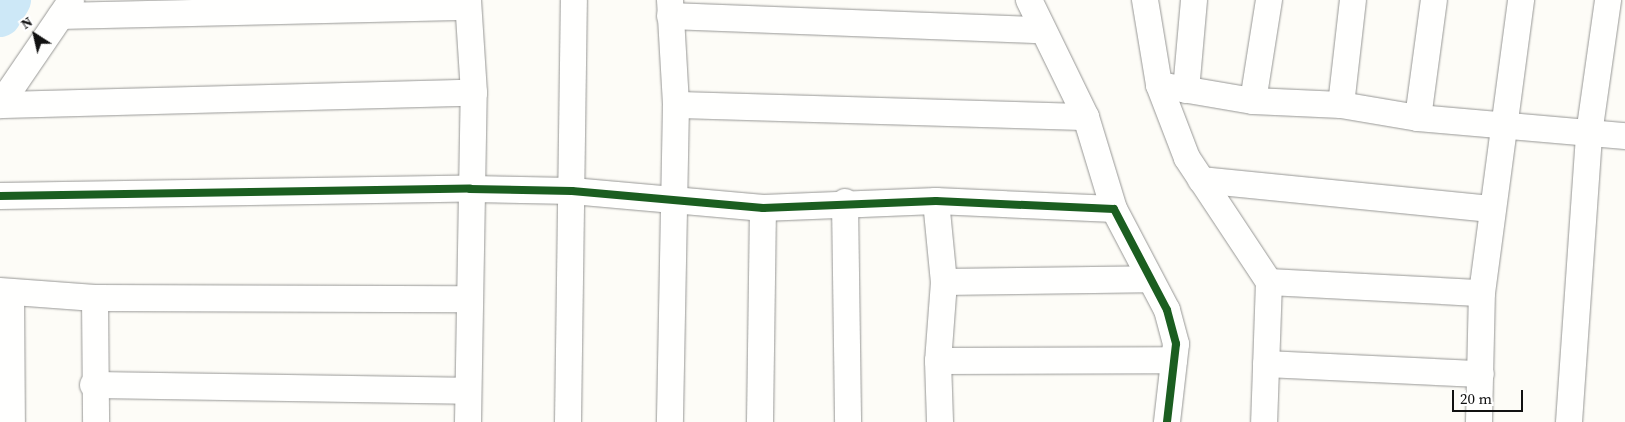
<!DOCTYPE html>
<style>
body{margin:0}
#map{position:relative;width:1625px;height:422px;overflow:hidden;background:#fdfcf7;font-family:"Source Serif 4",serif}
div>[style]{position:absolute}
.river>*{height:42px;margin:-21px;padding:0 21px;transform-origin:21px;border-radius:21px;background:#cde8f7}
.roads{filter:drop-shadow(0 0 1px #979795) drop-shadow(0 0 1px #979795)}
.street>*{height:26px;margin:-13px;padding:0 13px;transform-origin:13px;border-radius:13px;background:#fffffe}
.cycleway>*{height:8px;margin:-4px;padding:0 4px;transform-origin:4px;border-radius:4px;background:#1b5e20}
span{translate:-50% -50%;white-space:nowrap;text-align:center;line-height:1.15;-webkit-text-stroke:5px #fff;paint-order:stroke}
.north{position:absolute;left:10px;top:10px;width:50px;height:50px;-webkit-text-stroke:4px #fff;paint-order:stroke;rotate:325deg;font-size:14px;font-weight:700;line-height:20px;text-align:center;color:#111}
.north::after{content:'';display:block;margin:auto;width:18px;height:22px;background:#111;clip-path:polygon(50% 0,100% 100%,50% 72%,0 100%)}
.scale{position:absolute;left:1452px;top:390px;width:71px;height:22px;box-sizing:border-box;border:2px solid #111;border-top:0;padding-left:6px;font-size:15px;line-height:18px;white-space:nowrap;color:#111;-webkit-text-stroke:4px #fff;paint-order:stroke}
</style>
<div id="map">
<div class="river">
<i style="left:0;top:16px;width:19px;rotate:-58deg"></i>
</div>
<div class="roads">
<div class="street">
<i style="left:670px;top:0;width:105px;rotate:86.7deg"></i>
<i style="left:676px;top:105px;width:317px;rotate:91.1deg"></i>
<i style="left:1029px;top:0;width:130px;rotate:64deg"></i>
<i style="left:1086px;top:117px;width:96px;rotate:73.1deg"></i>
<i style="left:1145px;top:0;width:86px;rotate:80.6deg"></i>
<i style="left:1159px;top:85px;width:78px;rotate:69deg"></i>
<i style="left:1187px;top:158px;width:149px;rotate:56.5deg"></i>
<i style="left:1269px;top:282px;width:140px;rotate:92deg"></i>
<i style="left:61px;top:16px;width:407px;rotate:-1.3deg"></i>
<i style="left:670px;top:16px;width:371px;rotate:2.2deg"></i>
<i style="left:1159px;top:85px;width:95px;rotate:9.7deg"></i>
<i style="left:1253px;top:101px;width:88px;rotate:2.6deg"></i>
<i style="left:1341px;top:105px;width:78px;rotate:9.6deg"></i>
<i style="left:1418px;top:118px;width:208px;rotate:5deg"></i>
<i style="left:1186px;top:90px;width:90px;rotate:-84.9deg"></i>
<i style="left:1253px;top:101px;width:102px;rotate:-81deg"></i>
<i style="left:0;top:105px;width:474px;rotate:-1.5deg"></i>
<i style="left:0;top:105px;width:126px;rotate:-55.7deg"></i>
<i style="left:676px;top:105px;width:410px;rotate:1.7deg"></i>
<i style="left:1341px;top:105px;width:106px;rotate:-83.5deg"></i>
<i style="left:1418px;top:118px;width:119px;rotate:-82.3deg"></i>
<i style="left:1201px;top:180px;width:291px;rotate:5.7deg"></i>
<i style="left:0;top:196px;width:470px;rotate:-0.9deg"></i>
<i style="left:470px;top:189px;width:102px;rotate:1.1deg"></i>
<i style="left:572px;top:191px;width:192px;rotate:5.1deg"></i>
<i style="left:763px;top:208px;width:173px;rotate:-2.3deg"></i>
<i style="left:936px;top:201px;width:178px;rotate:2.6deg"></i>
<i style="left:1114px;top:209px;width:114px;rotate:62.3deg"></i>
<i style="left:1167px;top:310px;width:35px;rotate:75deg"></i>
<i style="left:1176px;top:344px;width:79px;rotate:96.6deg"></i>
<i style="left:936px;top:201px;width:81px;rotate:84.4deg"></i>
<i style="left:944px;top:282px;width:79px;rotate:94.3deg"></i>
<i style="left:938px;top:361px;width:61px;rotate:88.1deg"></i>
<i style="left:845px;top:202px;width:220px;rotate:89.2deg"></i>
<i style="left:944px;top:282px;width:205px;rotate:-0.8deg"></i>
<i style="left:1269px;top:282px;width:213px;rotate:3deg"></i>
<i style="left:0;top:291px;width:95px;rotate:4.2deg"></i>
<i style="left:95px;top:298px;width:373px;rotate:0.2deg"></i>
<i style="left:11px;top:292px;width:130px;rotate:89.6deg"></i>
<i style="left:95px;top:298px;width:124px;rotate:89.5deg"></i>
<i style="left:938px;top:361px;width:236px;rotate:-0.2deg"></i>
<i style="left:1266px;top:364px;width:215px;rotate:2.7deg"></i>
<i style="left:93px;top:385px;width:374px;rotate:0.9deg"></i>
<i style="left:468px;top:422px;width:329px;rotate:-89deg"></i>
<i style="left:474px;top:93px;width:93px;rotate:-93.7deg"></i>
<i style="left:568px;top:422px;width:422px;rotate:-89.2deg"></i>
<i style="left:760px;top:422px;width:214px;rotate:-89.2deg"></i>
<i style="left:1479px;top:422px;width:129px;rotate:-88.7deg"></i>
<i style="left:1482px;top:293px;width:296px;rotate:-82.4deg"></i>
<i style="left:1569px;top:422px;width:289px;rotate:-86deg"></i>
<i style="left:1589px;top:134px;width:135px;rotate:-81.9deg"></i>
</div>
</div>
<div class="cycleway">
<i style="left:0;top:196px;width:470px;rotate:-0.9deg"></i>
<i style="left:470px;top:189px;width:102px;rotate:1.1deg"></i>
<i style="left:572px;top:191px;width:192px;rotate:5.1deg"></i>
<i style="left:763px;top:208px;width:173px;rotate:-2.3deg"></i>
<i style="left:936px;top:201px;width:178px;rotate:2.6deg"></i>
<i style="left:1114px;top:209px;width:114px;rotate:62.3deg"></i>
<i style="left:1167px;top:310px;width:35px;rotate:75deg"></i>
<i style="left:1176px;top:344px;width:79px;rotate:96.6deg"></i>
</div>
<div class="north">N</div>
<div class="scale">20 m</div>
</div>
